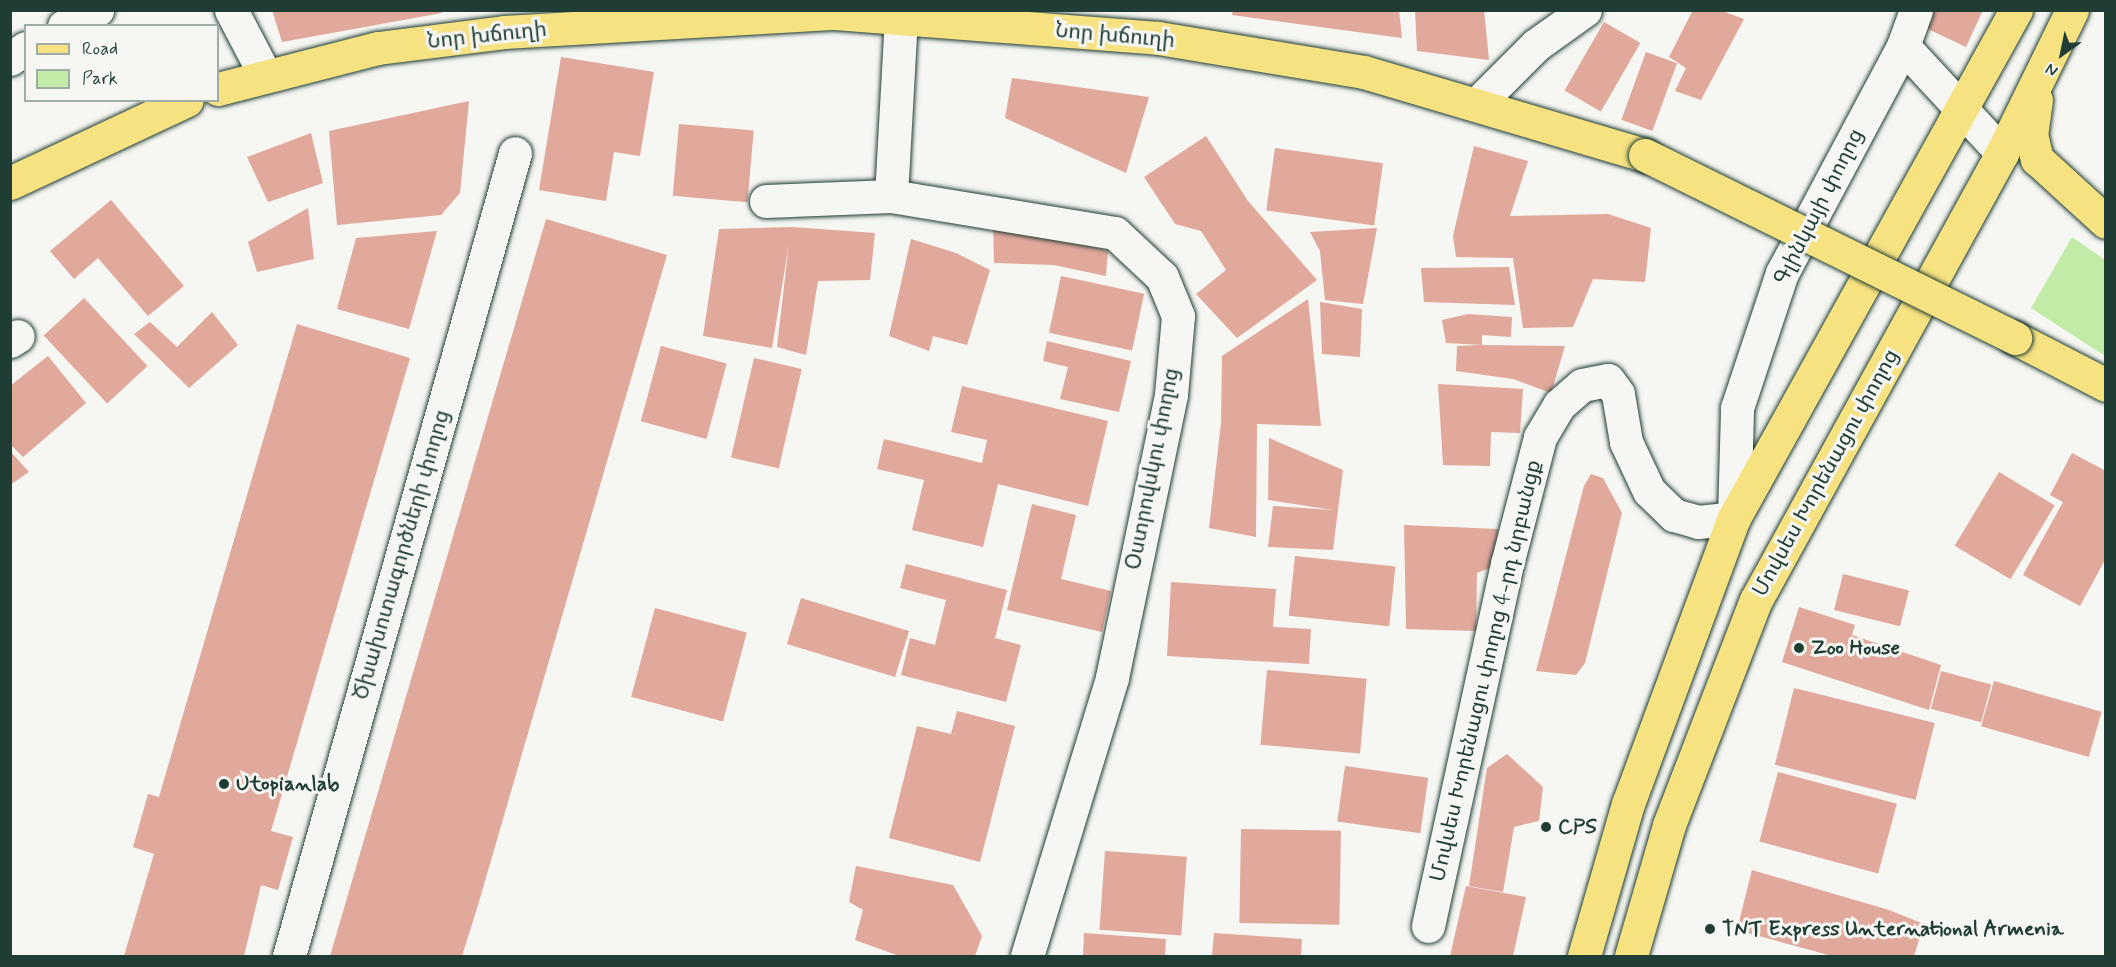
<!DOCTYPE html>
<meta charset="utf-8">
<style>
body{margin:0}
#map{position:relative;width:2116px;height:967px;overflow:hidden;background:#f6f6f2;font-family:Mynerve,"Noto Sans Armenian",sans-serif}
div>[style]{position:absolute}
.green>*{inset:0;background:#c1eba7}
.building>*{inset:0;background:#e1a89c;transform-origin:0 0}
.roads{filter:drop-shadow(0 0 2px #1f3d34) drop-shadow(0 0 2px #1f3d34)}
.minor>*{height:33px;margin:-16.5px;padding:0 16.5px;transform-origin:16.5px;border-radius:16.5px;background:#f6f6f2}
.major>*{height:33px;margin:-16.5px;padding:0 16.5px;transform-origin:16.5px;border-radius:16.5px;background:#f7e281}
.bridges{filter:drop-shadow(0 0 2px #1f3d34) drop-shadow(0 0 2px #1f3d34)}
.major-bridge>*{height:33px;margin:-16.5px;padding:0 16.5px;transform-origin:16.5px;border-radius:16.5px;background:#f7e281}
.dots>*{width:16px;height:16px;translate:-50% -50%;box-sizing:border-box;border:3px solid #f6f6f2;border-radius:50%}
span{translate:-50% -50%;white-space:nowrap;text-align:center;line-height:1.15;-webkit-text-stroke:6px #f6f6f2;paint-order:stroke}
.street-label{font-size:21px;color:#1f3d34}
.poi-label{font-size:21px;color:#1f3d34;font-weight:700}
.left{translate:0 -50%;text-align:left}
.frame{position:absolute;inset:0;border:12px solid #1f3d34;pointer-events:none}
.legend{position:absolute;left:24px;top:24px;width:195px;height:78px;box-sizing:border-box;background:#f6f6f2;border:2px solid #a0aca6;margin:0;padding:8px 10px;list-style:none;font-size:18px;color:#1f3d34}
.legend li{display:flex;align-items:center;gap:12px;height:30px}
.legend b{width:30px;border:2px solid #a0aca6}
.north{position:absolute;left:2032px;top:24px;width:60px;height:60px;-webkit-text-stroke:4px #f6f6f2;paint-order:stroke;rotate:213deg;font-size:16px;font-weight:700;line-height:24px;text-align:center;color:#1f3d34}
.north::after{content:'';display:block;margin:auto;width:21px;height:27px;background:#1f3d34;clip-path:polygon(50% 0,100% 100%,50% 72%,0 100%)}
</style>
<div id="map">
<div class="green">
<i style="clip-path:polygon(2072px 237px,2105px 260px,2105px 356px,2031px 308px)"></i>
</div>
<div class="building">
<i style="clip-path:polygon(272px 10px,442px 10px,442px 13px,282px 42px)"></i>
<i style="clip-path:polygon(1233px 10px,1399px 10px,1402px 38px,1232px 15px)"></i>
<i style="clip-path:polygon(1415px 10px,1484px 10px,1489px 60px,1417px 51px)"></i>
<i style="clip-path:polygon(1693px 10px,1719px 10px,1744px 19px,1701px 100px,1675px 91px,1686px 68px,1669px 57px)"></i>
<i style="clip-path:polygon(1935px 10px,1983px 10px,1966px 47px,1926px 28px)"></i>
<i style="left:1604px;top:22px;width:42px;height:79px;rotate:30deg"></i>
<i style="left:1646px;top:52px;width:33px;height:72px;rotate:20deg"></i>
<i style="clip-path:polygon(561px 57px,654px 72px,640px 156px,614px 152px,606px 201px,539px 190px)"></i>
<i style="clip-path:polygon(1012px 78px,1149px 97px,1126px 173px,1005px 118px)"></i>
<i style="clip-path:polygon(469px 101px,460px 193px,441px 215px,337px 225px,329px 131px)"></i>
<i style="left:679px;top:124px;width:75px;height:72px;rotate:5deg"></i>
<i style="clip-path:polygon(311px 133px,323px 183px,268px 202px,247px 157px)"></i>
<i style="clip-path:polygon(1206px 136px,1248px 201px,1317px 280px,1237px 338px,1196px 294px,1226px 270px,1201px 231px,1175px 224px,1144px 177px)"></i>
<i style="clip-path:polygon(1474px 146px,1528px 161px,1510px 216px,1608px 214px,1651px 228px,1645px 282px,1593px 279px,1573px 327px,1523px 328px,1513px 258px,1456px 257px,1453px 236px)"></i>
<i style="left:1275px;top:148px;width:109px;height:63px;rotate:8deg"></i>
<i style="clip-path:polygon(111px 200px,184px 286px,148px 316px,98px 258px,74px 279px,50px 251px)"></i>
<i style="clip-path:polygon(308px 208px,314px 259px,257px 272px,248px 242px)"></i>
<i style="clip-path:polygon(546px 219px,667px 255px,478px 905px,462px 956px,330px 956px)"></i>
<i style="clip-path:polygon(993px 220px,1108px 251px,1106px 276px,1054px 265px,994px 263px)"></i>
<i style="clip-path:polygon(792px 227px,875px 233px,870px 280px,818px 281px,806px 355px,777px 347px,789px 243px,772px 348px,703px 336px,719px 229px)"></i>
<i style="clip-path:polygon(1377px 228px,1363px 304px,1325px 300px,1320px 251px,1310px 232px)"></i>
<i style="clip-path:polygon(437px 231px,409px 329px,337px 309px,356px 238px)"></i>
<i style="clip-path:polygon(911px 239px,956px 253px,990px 270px,967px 345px,933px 336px,929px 351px,889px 336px)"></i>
<i style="clip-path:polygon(1509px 267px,1515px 305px,1424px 302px,1421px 268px)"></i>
<i style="left:1061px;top:276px;width:85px;height:58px;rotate:12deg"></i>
<i style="left:84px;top:298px;width:93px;height:55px;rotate:47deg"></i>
<i style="clip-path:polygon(1308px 299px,1321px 426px,1257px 424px,1256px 537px,1209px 528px,1221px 423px,1222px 356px)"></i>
<i style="clip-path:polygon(1320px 302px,1362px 309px,1360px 357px,1322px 354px)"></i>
<i style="clip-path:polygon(212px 312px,238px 345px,189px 388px,134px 334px,150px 322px,177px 347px)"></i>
<i style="clip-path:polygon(1468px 314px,1512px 317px,1511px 337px,1482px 335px,1482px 345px,1565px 346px,1551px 393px,1513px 379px,1456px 371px,1457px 346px,1482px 345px,1446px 343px,1442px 320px)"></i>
<i style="clip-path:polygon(297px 324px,410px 358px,271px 831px,293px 837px,278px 890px,261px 885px,244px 956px,124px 956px,154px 854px,133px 847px,148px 794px,159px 797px)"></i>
<i style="clip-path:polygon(1047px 341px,1131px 361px,1119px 412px,1060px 399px,1068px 367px,1043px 361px)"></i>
<i style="left:661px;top:346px;width:68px;height:78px;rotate:15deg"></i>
<i style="clip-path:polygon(48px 356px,86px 403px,23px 457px,10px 444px,10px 386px)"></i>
<i style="left:754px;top:358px;width:49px;height:102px;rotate:13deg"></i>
<i style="clip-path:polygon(1438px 384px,1523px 389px,1520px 433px,1491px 432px,1490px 466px,1443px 465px)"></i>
<i style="clip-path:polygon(962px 386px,1108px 421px,1088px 506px,998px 484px,983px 547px,912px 530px,924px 480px,877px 469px,884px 439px,982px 463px,987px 440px,951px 432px)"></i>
<i style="clip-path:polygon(1269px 438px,1343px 470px,1333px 550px,1268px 547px,1273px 506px,1333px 510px,1268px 500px)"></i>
<i style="clip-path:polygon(10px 451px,29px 472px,10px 485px)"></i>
<i style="clip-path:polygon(2072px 453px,2106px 471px,2106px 558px,2080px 606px,2023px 575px,2063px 502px,2050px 495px)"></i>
<i style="left:1999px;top:472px;width:65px;height:86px;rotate:31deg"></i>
<i style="clip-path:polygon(1591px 474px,1603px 478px,1622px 513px,1585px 663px,1576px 675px,1536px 671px,1584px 486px)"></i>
<i style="clip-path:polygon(1032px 504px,1076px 515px,1061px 579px,1111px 591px,1102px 632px,1007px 610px)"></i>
<i style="clip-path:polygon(1404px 525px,1498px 529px,1497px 565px,1477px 573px,1476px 631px,1406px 629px)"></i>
<i style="left:1295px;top:556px;width:101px;height:60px;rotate:6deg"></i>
<i style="clip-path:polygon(906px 564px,1007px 590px,995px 638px,1021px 645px,1006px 702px,901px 675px,910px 638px,935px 645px,946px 600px,900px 588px)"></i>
<i style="left:1843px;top:574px;width:68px;height:37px;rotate:14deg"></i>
<i style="clip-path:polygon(1171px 582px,1276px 589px,1273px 627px,1311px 629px,1309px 664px,1167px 656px)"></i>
<i style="left:801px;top:598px;width:113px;height:48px;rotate:17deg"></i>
<i style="clip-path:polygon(1799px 607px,1855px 625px,1852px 635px,1941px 665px,1929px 710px,1782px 662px)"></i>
<i style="left:655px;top:608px;width:95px;height:92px;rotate:15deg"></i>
<i style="left:1267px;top:670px;width:100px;height:75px;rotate:5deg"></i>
<i style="left:1941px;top:671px;width:52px;height:39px;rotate:15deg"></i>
<i style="left:1994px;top:681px;width:112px;height:47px;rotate:16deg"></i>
<i style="left:1794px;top:688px;width:145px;height:79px;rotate:14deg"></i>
<i style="clip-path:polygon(957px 711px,1015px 726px,980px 862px,889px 838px,917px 726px,951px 734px)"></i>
<i style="clip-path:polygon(1507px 754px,1543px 787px,1539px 821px,1514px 827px,1503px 892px,1469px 886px,1487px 768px)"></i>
<i style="left:1345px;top:766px;width:84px;height:56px;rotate:8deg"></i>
<i style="left:1778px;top:772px;width:123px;height:72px;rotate:15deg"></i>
<i style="left:1241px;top:829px;width:100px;height:94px;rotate:1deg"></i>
<i style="left:1105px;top:851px;width:82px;height:79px;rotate:4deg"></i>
<i style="clip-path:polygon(856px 866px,953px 885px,982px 936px,975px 956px,899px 956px,855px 940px,863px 910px,849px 902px)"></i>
<i style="clip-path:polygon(1752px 870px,1889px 910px,1924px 924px,1914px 956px,1832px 956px,1737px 930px)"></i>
<i style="clip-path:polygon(1466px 886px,1526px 897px,1513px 956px,1450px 956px)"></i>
<i style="clip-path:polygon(1084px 933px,1166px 939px,1165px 956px,1083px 956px)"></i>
<i style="clip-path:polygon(1214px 933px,1302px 939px,1301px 956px,1212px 956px)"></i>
</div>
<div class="roads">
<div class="minor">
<i style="left:231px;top:10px;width:73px;rotate:62.4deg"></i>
<i style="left:64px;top:26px;width:37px;rotate:-26deg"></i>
<i style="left:1903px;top:46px;width:146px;rotate:47.2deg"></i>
<i style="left:10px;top:59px;width:19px;rotate:-35deg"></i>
<i style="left:1478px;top:103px;width:82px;rotate:-45deg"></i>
<i style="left:1536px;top:45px;width:60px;rotate:-35.5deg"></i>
<i style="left:891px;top:196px;width:178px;rotate:-86.8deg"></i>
<i style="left:766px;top:201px;width:125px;rotate:-2.3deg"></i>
<i style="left:891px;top:196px;width:227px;rotate:9.4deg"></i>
<i style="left:1115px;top:233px;width:64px;rotate:43.1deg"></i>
<i style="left:1162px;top:277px;width:42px;rotate:67.7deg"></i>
<i style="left:1178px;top:316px;width:79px;rotate:95.1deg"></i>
<i style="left:1171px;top:395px;width:289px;rotate:101.8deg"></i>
<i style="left:1112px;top:678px;width:291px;rotate:107deg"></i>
<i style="left:10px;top:341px;width:9px;rotate:-32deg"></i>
<i style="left:1428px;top:926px;width:371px;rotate:-77.7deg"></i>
<i style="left:1507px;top:564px;width:131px;rotate:-75.4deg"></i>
<i style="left:1540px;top:437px;width:37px;rotate:-59deg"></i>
<i style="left:1559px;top:405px;width:30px;rotate:-41deg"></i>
<i style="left:1582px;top:385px;width:26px;rotate:-11deg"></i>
<i style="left:1608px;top:380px;width:17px;rotate:54deg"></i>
<i style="left:1618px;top:394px;width:49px;rotate:80.5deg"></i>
<i style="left:1626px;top:442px;width:54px;rotate:64.9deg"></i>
<i style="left:1649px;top:491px;width:35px;rotate:44deg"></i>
<i style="left:1674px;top:515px;width:25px;rotate:16deg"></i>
<i style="left:1698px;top:522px;width:36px;rotate:-6deg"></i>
<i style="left:1734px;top:518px;width:110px;rotate:-88.4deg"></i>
<i style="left:1737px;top:408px;width:142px;rotate:-71.6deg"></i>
<i style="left:1782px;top:273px;width:257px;rotate:-61.9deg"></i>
<i style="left:1903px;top:46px;width:38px;rotate:-70deg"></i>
<i style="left:289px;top:956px;width:834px;rotate:-74.28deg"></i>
</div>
<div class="major">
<i style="left:218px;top:89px;width:165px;rotate:-14.4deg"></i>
<i style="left:378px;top:48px;width:127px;rotate:-7.2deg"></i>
<i style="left:504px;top:32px;width:332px;rotate:-3.3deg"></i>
<i style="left:835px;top:13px;width:324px;rotate:4.4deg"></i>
<i style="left:1158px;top:38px;width:209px;rotate:9.4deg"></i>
<i style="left:1364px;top:72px;width:293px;rotate:16.5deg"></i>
<i style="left:2036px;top:100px;width:34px;rotate:98deg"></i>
<i style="left:2031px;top:134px;width:26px;rotate:77deg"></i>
<i style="left:2037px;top:159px;width:93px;rotate:42.4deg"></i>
<i style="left:10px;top:183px;width:195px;rotate:-25.1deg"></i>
<i style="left:2015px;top:338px;width:102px;rotate:27.3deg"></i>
<i style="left:1584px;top:956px;width:158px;rotate:-73.9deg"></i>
<i style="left:1628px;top:804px;width:305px;rotate:-69.7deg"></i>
<i style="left:1734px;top:518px;width:581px;rotate:-60.96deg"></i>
<i style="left:1631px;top:956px;width:136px;rotate:-73.8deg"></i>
<i style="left:1669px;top:825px;width:241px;rotate:-68.9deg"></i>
<i style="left:1756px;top:600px;width:510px;rotate:-61.17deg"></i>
<i style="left:2002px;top:153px;width:159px;rotate:-63.9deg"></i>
</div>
</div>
<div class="bridges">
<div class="major-bridge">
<i style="left:1645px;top:155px;width:413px;rotate:26.3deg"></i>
</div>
</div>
<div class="dots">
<i style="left:1799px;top:648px;background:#1f3d34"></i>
<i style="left:224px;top:784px;background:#1f3d34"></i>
<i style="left:1546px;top:827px;background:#1f3d34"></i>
<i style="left:1710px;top:929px;background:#1f3d34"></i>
</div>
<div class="street-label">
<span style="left:487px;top:36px;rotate:-6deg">Նոր խճուղի</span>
<span style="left:1115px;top:36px;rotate:5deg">Նոր խճուղի</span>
<span style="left:1819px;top:207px;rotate:-63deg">Գլինկայի փողոց</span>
<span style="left:1153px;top:469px;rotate:-79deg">Օստրովսկու փողոց</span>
<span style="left:1826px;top:473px;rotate:-61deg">Մովսես Խորենացու փողոց</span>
<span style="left:402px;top:555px;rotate:-74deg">Ծխախոտագործների փողոց</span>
<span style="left:1486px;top:671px;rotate:-77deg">Մովսես Խորենացու փողոց 4-րդ նրբանցք</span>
</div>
<div class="poi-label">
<span class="left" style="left:1811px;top:648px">Zoo House</span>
<span class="left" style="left:236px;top:784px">Utopianlab</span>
<span class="left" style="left:1558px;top:827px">CPS</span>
<span class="left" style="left:1722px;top:929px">TNT Express Unternational Armenia</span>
</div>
<div class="frame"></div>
<ul class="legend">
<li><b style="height:8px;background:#f7e281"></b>Road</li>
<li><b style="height:16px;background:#c1eba7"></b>Park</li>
</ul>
<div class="north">N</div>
</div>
